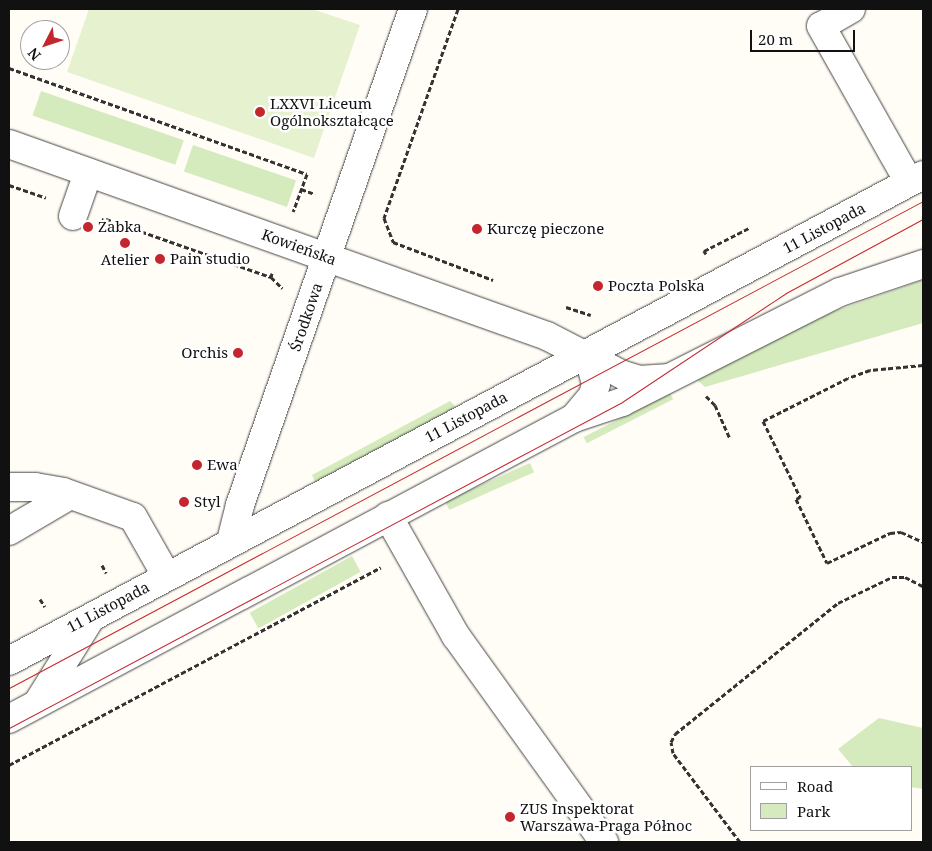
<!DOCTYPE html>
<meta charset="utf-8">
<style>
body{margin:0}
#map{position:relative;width:932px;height:851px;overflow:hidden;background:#fffdf5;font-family:"Noto Serif",serif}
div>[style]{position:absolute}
.green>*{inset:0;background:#d5ebbd;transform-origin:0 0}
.pitch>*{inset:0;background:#e6f2cf}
.path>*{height:3px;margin-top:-1.5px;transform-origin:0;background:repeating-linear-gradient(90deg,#333 0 5px,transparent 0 7.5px)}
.roads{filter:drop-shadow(0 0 1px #444) drop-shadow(0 0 1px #444)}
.minor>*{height:28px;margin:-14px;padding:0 14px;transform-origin:14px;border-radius:14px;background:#fff}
.tram>*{height:1px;margin:-0.5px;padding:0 0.5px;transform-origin:0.5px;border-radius:0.5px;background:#c4262e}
.dots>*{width:14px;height:14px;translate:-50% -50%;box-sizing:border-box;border:2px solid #fff;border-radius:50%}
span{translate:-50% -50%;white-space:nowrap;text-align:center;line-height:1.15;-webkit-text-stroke:5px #fff;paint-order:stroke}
.poi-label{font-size:15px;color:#111}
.left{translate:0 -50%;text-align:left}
.right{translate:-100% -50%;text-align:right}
.street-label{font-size:15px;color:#111}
.frame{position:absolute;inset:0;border:10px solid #111;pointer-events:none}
.legend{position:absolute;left:750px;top:766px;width:162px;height:65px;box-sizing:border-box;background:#fff;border:1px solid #a0a0a0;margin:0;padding:6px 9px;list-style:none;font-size:15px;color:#111}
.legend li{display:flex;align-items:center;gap:10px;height:25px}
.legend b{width:25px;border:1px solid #a0a0a0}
.north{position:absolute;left:20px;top:20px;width:50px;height:50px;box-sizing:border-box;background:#fff;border:1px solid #a0a0a0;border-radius:50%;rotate:229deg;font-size:14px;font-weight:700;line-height:20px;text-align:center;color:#111}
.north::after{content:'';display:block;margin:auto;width:18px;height:22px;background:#c4262e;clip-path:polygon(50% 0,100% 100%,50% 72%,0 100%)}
.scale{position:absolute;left:750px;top:30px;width:105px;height:22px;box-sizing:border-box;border:2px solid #111;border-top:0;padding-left:6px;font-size:15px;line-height:18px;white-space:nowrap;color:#111;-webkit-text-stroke:4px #fff;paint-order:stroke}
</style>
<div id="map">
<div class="green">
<i style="left:41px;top:91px;width:151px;height:26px;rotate:19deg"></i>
<i style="left:193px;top:145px;width:109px;height:28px;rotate:19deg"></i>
<i style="clip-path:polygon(923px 280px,923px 323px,705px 387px,696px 379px,820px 316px)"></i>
<i style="left:670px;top:393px;width:7px;height:97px;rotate:63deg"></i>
<i style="clip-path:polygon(450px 401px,455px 406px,450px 411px,315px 482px,312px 475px)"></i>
<i style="left:530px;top:463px;width:10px;height:93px;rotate:66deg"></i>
<i style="left:352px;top:556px;width:18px;height:117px;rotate:61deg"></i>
<i style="clip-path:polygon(879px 718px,923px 728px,923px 789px,911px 787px,911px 767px,853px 767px,838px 749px)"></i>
</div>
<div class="pitch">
<i style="clip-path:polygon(89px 9px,312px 9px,360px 25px,314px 158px,67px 72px)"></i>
</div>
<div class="path">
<i style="left:458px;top:9px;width:222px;rotate:109.5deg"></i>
<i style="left:384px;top:218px;width:26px;rotate:69deg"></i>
<i style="left:393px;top:242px;width:107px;rotate:20.8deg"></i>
<i style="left:9px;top:68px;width:316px;rotate:19.6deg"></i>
<i style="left:307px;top:174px;width:40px;rotate:110.2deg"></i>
<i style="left:9px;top:185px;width:39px;rotate:19deg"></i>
<i style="left:301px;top:189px;width:15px;rotate:20deg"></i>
<i style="left:106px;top:219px;width:175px;rotate:19.4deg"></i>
<i style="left:706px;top:254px;width:4px;rotate:-124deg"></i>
<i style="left:704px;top:251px;width:51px;rotate:-27.1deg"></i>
<i style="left:272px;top:273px;width:4px;rotate:104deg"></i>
<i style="left:271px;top:277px;width:16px;rotate:45deg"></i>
<i style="left:566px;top:307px;width:26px;rotate:18deg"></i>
<i style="left:923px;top:365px;width:53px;rotate:174.6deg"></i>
<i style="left:870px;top:370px;width:23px;rotate:160deg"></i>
<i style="left:848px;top:378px;width:95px;rotate:153.2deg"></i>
<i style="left:763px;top:421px;width:85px;rotate:64deg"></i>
<i style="left:800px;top:497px;width:4px;rotate:153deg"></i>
<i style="left:796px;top:499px;width:71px;rotate:64.2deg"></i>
<i style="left:827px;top:563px;width:70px;rotate:-25.5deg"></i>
<i style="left:890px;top:533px;width:11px;rotate:-5deg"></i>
<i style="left:901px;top:532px;width:24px;rotate:24deg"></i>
<i style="left:706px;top:396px;width:13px;rotate:45deg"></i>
<i style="left:715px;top:405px;width:36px;rotate:66deg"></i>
<i style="left:102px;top:565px;width:9px;rotate:63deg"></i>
<i style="left:40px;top:599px;width:9px;rotate:58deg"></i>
<i style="left:9px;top:765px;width:421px;rotate:-28deg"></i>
<i style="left:740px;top:842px;width:111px;rotate:-127deg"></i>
<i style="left:673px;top:753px;width:11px;rotate:-100deg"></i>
<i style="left:671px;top:742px;width:9px;rotate:-63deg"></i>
<i style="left:675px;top:734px;width:209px;rotate:-38.8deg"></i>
<i style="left:838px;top:603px;width:60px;rotate:-25.7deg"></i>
<i style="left:892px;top:577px;width:13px"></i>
<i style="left:905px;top:577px;width:20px;rotate:27deg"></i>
</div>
<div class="roads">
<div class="minor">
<i style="left:851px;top:9px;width:34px;rotate:150deg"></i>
<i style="left:821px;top:26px;width:179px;rotate:60.6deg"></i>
<i style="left:9px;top:144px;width:571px;rotate:19.64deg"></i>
<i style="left:547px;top:336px;width:85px;rotate:27.2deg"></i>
<i style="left:623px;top:375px;width:17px;rotate:17deg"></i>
<i style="left:639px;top:380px;width:27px;rotate:-4deg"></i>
<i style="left:73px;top:216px;width:46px;rotate:-70.8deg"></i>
<i style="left:574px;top:418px;width:30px;rotate:-50deg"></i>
<i style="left:593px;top:395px;width:11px;rotate:-75deg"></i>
<i style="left:596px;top:384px;width:31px;rotate:-105deg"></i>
<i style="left:9px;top:487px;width:26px"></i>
<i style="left:35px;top:487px;width:28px;rotate:10deg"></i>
<i style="left:63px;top:492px;width:74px;rotate:19.7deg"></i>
<i style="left:133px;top:517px;width:67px;rotate:60.4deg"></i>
<i style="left:388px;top:516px;width:138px;rotate:60.5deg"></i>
<i style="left:456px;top:636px;width:254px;rotate:54.3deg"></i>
<i style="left:9px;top:531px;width:71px;rotate:-30.5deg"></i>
<i style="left:231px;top:541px;width:37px;rotate:-76deg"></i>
<i style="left:240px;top:505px;width:525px;rotate:-70.77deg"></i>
<i style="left:9px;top:661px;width:1035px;rotate:-28deg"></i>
<i style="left:39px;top:701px;width:97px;rotate:-58.1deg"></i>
<i style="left:9px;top:719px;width:640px;rotate:-28.05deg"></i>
<i style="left:574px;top:418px;width:51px;rotate:-18.4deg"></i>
<i style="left:622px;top:402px;width:244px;rotate:-26.8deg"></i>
<i style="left:840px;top:292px;width:88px;rotate:-18.6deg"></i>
</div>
</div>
<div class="tram">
<i style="left:9px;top:688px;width:1036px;rotate:-28.05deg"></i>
<i style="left:9px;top:728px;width:694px;rotate:-28deg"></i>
<i style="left:622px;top:402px;width:197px;rotate:-33.6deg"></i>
<i style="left:786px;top:293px;width:156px;rotate:-28.4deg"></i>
</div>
<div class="dots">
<i style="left:260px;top:112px;background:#c4262e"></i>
<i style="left:88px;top:227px;background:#c4262e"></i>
<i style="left:477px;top:229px;background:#c4262e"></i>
<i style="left:125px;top:243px;background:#c4262e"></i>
<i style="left:160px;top:259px;background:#c4262e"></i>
<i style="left:598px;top:286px;background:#c4262e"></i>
<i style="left:238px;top:353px;background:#c4262e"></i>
<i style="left:197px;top:465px;background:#c4262e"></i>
<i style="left:184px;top:502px;background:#c4262e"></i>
<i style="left:510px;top:817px;background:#c4262e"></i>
</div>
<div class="poi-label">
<span class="left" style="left:270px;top:112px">LXXVI Liceum<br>Ogólnokształcące</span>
<span class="left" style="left:98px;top:227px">Żabka</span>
<span class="left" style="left:487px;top:229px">Kurczę pieczone</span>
<span class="left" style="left:170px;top:259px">Pain studio</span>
<span style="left:125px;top:260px">Atelier</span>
<span class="left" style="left:608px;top:286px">Poczta Polska</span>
<span class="right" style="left:228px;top:353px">Orchis</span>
<span class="left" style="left:207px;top:465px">Ewa</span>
<span class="left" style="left:194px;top:502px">Styl</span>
<span class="left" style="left:520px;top:817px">ZUS Inspektorat<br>Warszawa-Praga Północ</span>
</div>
<div class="street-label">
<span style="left:824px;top:228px;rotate:-28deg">11 Listopada</span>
<span style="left:299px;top:247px;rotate:20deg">Kowieńska</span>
<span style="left:306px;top:317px;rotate:-71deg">Środkowa</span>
<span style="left:466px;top:417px;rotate:-28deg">11 Listopada</span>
<span style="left:108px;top:607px;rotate:-28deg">11 Listopada</span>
</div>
<div class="frame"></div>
<ul class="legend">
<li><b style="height:6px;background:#fff"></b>Road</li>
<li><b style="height:14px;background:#d5ebbd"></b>Park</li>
</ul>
<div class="north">N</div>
<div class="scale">20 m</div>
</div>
